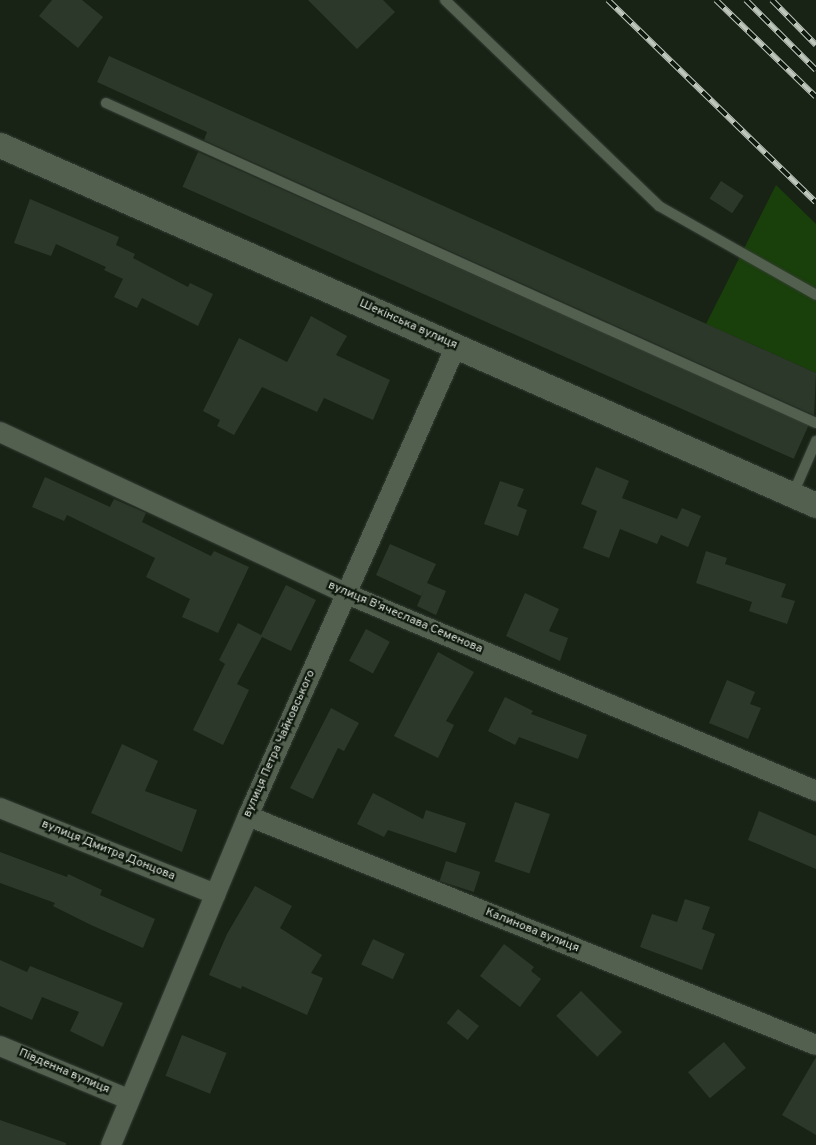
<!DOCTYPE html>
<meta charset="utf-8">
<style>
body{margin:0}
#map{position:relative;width:816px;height:1145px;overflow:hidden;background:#182316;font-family:Overpass,sans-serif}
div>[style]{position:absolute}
.green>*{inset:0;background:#193f0b}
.building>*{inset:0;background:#2c3829;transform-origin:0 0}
.roads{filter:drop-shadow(0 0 1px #363e35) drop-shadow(0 0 1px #363e35)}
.service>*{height:10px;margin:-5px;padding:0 5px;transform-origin:5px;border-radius:5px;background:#536050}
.minor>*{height:20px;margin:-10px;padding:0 10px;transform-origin:10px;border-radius:10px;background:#536050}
.tertiary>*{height:25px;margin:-12.5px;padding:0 12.5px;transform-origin:12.5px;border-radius:12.5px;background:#536050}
.rail>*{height:5.5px;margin-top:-2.75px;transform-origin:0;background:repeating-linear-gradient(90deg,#0f190d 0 11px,#bfc7bd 0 22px);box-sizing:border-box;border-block:1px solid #bfc7bd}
span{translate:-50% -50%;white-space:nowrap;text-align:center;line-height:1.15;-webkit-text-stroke:4.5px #0f190d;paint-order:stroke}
.street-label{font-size:12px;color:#d6ddd4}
</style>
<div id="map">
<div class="green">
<i style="clip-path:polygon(776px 185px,816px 224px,816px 373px,706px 324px)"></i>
</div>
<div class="building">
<i style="clip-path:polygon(52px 0,82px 0,103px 17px,78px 48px,39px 16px)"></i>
<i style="clip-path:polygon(308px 0,383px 0,395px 12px,357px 49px)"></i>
<i style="clip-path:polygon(109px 56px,816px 373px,814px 415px,204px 140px,207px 132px,97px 82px)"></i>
<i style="left:198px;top:152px;width:669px;height:38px;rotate:24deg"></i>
<i style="left:721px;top:181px;width:27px;height:21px;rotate:33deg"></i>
<i style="clip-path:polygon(30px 199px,119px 237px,116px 245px,135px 254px,133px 258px,188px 287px,190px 283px,213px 294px,198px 326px,142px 298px,137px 308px,114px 297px,123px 279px,104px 270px,106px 267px,56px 244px,51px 256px,14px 243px)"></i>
<i style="clip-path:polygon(311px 316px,347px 336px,336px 355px,390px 380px,373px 420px,324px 398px,317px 412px,262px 387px,234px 435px,217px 426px,220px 420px,203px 411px,239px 338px,287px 362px)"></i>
<i style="clip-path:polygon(596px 467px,629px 481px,622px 498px,677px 519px,682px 508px,701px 516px,688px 547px,661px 535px,657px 544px,620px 529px,609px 558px,583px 548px,597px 511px,581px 504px)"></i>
<i style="clip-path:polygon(45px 477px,110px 507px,114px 499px,146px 513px,142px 522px,211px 556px,214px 551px,249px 567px,218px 633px,182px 617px,190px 599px,146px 577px,155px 558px,67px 515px,64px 521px,32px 507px)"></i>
<i style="clip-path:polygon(500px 481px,524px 489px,517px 506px,527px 510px,518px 536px,484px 524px)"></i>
<i style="clip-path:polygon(390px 544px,436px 564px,427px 583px,446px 591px,436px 615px,417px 606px,424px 590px,421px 596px,376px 575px)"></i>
<i style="clip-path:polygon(706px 551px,727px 558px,725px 564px,786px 584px,781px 597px,795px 601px,787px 624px,749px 611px,752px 602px,696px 583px)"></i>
<i style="clip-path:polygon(286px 585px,316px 600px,291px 651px,262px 637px,237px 684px,249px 690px,223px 745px,193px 730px,225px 664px,219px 660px,238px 623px,261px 635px)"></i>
<i style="clip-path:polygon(525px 593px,559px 609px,549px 631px,568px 638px,560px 661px,506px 636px)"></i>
<i style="left:366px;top:629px;width:27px;height:36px;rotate:28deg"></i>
<i style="clip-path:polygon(438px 652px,474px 672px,446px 721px,454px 725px,438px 758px,394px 736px)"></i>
<i style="clip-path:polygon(727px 680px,755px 692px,750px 704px,761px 708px,748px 739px,709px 723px)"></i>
<i style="clip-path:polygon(505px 697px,533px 711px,531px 714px,587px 735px,578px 759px,519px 737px,515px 745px,488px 731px)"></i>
<i style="clip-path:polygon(331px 708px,359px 723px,344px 751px,338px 748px,313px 799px,290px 788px)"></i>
<i style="clip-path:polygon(122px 744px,158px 761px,145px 791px,197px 810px,182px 852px,91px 813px)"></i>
<i style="clip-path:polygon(373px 793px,423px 819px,426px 810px,466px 823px,456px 853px,388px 830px,384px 837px,357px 824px)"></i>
<i style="left:515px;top:802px;width:37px;height:63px;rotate:19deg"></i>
<i style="clip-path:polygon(759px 811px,816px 836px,816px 869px,748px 840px)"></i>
<i style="clip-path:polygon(0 852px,67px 877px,68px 874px,102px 890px,100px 895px,155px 919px,143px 948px,91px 925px,53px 906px,55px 903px,0 883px)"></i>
<i style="left:446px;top:861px;width:36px;height:21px;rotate:18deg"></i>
<i style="clip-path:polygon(255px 886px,292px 906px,280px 928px,322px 955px,311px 973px,323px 978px,307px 1015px,242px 986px,241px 989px,209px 975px,227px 934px)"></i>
<i style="clip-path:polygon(685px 899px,710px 907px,702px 929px,715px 934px,702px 970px,640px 947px,652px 914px,677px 922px)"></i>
<i style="left:373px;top:939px;width:35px;height:28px;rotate:25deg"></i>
<i style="clip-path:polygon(504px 944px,534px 967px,531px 971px,541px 979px,520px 1007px,480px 976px)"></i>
<i style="clip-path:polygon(0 960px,27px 972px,30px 966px,123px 1003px,103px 1047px,70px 1031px,79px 1012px,42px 997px,32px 1020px,0 1006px)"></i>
<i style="left:581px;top:991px;width:58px;height:35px;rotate:45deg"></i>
<i style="left:458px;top:1009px;width:27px;height:18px;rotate:39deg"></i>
<i style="left:182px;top:1035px;width:48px;height:44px;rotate:22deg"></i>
<i style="left:724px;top:1042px;width:34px;height:47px;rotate:50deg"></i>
<i style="clip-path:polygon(816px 1057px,816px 1135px,782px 1115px)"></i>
<i style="clip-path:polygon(0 1120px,66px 1143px,66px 1145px,0 1145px)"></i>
</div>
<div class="roads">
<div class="service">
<i style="left:445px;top:0;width:297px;rotate:43.9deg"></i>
<i style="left:659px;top:206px;width:180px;rotate:29.5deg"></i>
<i style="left:106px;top:103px;width:779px;rotate:24.26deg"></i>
<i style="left:793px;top:494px;width:58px;rotate:-66.5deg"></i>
</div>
<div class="minor">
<i style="left:0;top:432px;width:383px;rotate:25deg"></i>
<i style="left:347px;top:594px;width:509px;rotate:22.78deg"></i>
<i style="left:0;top:808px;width:232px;rotate:21.8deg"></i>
<i style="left:248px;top:816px;width:612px;rotate:21.96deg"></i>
<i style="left:0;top:1046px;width:139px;rotate:22.5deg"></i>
<i style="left:111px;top:1145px;width:356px;rotate:-67.4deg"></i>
<i style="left:248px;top:816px;width:514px;rotate:-66.13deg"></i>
</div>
<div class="tertiary">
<i style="left:0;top:145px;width:892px;rotate:23.81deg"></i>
</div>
</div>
<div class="rail">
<i style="left:608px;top:0;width:290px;rotate:44.2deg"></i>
<i style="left:716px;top:0;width:139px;rotate:44.1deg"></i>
<i style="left:746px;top:0;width:99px;rotate:45deg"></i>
<i style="left:772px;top:0;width:63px;rotate:45.6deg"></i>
</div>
<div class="street-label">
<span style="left:408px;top:325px;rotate:24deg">Шекінська вулиця</span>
<span style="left:405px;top:618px;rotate:23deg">вулиця В'ячеслава Семенова</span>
<span style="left:280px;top:744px;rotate:-66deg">вулиця Петра Чайковського</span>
<span style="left:108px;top:851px;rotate:22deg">вулиця Дмитра Донцова</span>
<span style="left:532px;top:931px;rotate:22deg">Калинова вулиця</span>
<span style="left:64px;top:1072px;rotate:23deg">Південна вулиця</span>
</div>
</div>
